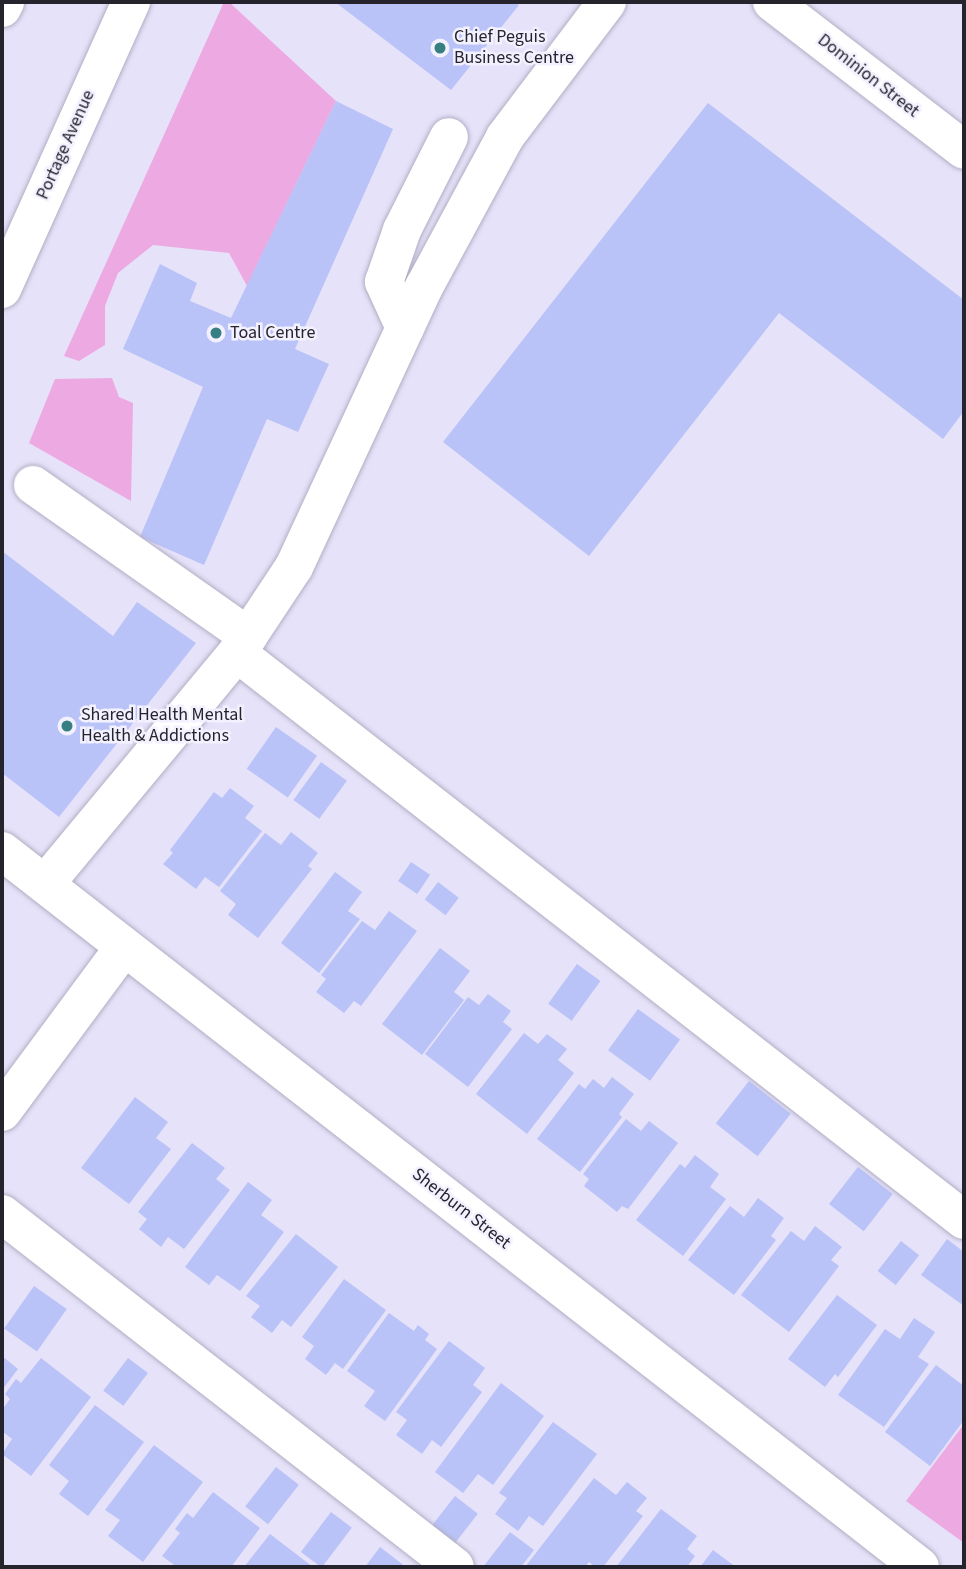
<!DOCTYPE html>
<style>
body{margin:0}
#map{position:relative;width:966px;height:1569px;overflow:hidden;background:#e6e2f9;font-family:"Source Sans 3",sans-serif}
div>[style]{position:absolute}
.green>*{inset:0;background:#edaae2}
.building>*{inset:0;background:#b9c3f7;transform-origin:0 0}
.roads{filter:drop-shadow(0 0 2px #b2aec4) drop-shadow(0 0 2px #b2aec4)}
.minor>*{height:38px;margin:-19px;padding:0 19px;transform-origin:19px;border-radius:19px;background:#fff}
.highway>*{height:38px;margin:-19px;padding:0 19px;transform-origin:19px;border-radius:19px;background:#fff}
.dots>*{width:19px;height:19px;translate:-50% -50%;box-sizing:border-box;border:4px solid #f3f1ff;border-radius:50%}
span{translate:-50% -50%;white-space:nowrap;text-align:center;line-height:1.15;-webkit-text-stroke:5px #f3f1ff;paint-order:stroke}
.poi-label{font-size:18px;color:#25232b}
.left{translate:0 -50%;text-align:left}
.street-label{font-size:18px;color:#25232b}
.frame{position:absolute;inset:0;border:4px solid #25232b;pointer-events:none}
</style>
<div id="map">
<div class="green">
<i style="clip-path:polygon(224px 2px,229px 2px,336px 101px,247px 286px,229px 253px,153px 245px,118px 273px,105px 306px,105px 345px,79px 361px,64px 356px)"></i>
<i style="clip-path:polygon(112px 378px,119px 397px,133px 403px,131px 501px,29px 443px,55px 379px)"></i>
<i style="clip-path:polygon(964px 1424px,964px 1543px,906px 1501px)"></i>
</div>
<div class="building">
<i style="clip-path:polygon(335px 2px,514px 2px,519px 5px,451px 90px)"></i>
<i style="clip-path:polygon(336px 101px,393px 129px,295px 349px,329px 364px,298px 432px,267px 419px,204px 565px,140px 537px,203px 387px,123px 349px,160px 264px,197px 283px,190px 301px,231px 318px)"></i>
<i style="clip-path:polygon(708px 103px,964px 300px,964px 411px,943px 439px,779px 313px,589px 556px,443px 442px)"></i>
<i style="clip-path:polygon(2px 551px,113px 636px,137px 602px,196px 643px,59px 817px,2px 773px)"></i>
<i style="left:276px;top:727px;width:50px;height:51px;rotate:35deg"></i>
<i style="left:321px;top:762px;width:32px;height:47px;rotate:36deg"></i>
<i style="clip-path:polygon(230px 788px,254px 806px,245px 818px,262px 831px,219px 887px,205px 877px,196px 889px,163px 864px,173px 853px,170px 850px,214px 792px,222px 798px)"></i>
<i style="clip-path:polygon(291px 832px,318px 853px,308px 866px,312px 869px,258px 938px,228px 915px,236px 904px,220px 891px,265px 833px,281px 845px)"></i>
<i style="left:411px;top:862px;width:23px;height:23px;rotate:34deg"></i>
<i style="clip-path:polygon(335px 872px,362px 892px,348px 911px,360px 919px,319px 973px,281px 943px)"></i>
<i style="left:438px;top:882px;width:26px;height:22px;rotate:37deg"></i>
<i style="clip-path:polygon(389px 911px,417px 931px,361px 1006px,354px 1001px,344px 1013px,316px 992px,326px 979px,321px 975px,362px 921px,375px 930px)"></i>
<i style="clip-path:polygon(440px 948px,470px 971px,454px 992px,464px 1000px,422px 1055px,382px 1024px)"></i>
<i style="left:577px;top:964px;width:29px;height:49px;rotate:36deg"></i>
<i style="clip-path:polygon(488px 994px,511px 1011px,503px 1022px,512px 1029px,468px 1087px,425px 1054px,468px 997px,479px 1005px)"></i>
<i style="left:638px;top:1009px;width:52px;height:51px;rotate:36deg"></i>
<i style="clip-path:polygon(524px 1033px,538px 1044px,547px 1034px,567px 1049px,558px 1060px,574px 1073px,527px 1134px,476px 1094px)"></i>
<i style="clip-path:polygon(612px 1077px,634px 1094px,619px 1114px,622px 1117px,580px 1172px,537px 1139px,579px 1084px,585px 1089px,593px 1079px,604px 1088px)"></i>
<i style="left:749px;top:1081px;width:53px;height:54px;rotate:38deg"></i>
<i style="clip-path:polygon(135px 1097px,168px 1122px,156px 1138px,171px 1149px,129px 1204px,81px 1168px)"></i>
<i style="clip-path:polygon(626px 1119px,641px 1131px,649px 1121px,678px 1143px,628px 1209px,622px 1206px,617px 1212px,584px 1186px,589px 1179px,583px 1174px)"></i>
<i style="clip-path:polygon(192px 1143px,225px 1168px,216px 1179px,230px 1190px,184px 1249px,168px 1237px,161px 1247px,139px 1229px,147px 1219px,138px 1212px)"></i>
<i style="clip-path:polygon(695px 1155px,719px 1174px,710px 1187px,726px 1199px,683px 1256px,636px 1220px,680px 1164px,685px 1168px)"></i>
<i style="left:858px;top:1167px;width:44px;height:47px;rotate:38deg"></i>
<i style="clip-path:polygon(248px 1182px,272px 1200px,261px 1215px,284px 1232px,240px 1291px,217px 1275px,209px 1285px,185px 1267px)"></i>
<i style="clip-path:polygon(758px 1198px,784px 1218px,771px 1236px,776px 1240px,734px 1295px,688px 1260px,730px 1206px,744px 1217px)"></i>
<i style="clip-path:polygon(815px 1226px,842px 1247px,831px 1260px,839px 1266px,789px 1332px,741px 1295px,791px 1231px,804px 1241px)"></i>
<i style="clip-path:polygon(296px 1234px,338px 1267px,291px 1327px,282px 1320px,272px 1333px,251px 1317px,260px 1306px,246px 1296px)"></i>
<i style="clip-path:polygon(947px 1239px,964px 1252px,964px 1306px,921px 1275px)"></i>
<i style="left:901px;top:1241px;width:23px;height:38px;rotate:38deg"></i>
<i style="clip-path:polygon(344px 1279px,386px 1310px,343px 1369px,335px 1363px,326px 1375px,305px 1359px,314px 1346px,302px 1337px)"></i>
<i style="left:34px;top:1286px;width:40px;height:52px;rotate:35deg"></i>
<i style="clip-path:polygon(837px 1295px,877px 1325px,838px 1377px,835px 1374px,825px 1387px,788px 1359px)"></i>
<i style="clip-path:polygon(389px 1313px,414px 1331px,418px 1325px,429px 1334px,425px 1340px,437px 1349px,385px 1421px,364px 1406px,375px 1391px,347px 1371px)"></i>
<i style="clip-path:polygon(914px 1318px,935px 1332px,918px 1357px,929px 1364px,884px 1427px,838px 1395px,885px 1329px,900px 1339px)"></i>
<i style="clip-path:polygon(449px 1341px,485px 1368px,473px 1385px,482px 1392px,441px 1447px,432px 1440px,422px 1454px,396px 1435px,407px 1420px,396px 1412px)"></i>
<i style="clip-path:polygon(2px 1356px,18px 1369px,2px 1390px)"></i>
<i style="clip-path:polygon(41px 1358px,91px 1397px,31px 1476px,2px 1454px,12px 1439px,2px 1431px,2px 1410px,10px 1399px,5px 1394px,16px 1379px,21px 1383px)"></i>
<i style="left:128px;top:1358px;width:25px;height:41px;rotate:37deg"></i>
<i style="clip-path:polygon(936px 1365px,964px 1386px,964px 1420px,930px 1466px,885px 1432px)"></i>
<i style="clip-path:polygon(501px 1383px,544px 1416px,493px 1485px,478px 1474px,463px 1493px,435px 1472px)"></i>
<i style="clip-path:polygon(95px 1405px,144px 1442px,88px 1516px,59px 1494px,69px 1481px,49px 1465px)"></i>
<i style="clip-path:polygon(553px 1422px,597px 1454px,543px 1526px,529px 1516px,518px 1531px,495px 1514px,507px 1498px,499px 1493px)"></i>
<i style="clip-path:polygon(154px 1445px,203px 1482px,143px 1562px,108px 1536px,120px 1520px,105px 1510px)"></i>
<i style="left:276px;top:1467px;width:29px;height:50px;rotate:38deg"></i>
<i style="clip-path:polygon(594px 1478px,616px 1495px,627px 1482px,647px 1498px,636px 1511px,643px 1516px,603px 1567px,595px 1567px,589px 1562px,585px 1567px,525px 1567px)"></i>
<i style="clip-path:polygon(213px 1492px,260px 1528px,231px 1567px,177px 1567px,162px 1556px,180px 1533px,175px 1529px,187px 1513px,193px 1518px)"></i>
<i style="left:455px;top:1496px;width:29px;height:44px;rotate:38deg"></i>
<i style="clip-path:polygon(661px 1509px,697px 1536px,687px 1549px,695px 1556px,687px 1567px,616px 1567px)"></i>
<i style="left:331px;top:1512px;width:26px;height:50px;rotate:37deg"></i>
<i style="clip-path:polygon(510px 1532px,534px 1550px,521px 1567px,483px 1567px)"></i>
<i style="clip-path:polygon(270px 1534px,313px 1567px,244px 1567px)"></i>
<i style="clip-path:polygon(380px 1547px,406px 1567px,365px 1567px)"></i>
<i style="clip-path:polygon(713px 1550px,736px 1567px,700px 1567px)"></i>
</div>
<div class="roads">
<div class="minor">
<i style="left:772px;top:2px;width:242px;rotate:37.6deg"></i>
<i style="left:405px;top:328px;width:51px;rotate:-114.5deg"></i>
<i style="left:384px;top:282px;width:55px;rotate:-70.9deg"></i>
<i style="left:402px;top:230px;width:104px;rotate:-63.2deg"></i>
<i style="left:33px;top:485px;width:263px;rotate:35.1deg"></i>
<i style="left:237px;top:653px;width:922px;rotate:37.95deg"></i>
<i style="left:2px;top:851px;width:1164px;rotate:37.95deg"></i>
<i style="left:45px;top:884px;width:300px;rotate:-50.3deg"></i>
<i style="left:237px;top:653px;width:103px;rotate:-56.5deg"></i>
<i style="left:294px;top:567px;width:309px;rotate:-65.1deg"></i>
<i style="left:424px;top:287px;width:170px;rotate:-61.6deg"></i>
<i style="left:505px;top:137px;width:169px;rotate:-52.9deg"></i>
<i style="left:2px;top:1112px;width:205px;rotate:-53.5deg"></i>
<i style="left:2px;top:1214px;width:574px;rotate:37.93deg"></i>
</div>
<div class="highway">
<i style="left:2px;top:8px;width:7px;rotate:-63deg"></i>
<i style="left:2px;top:289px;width:315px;rotate:-65.8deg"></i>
</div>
</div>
<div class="dots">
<i style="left:440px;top:48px;background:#367f82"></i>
<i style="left:216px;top:333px;background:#367f82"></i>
<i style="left:67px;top:726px;background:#367f82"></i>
</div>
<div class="poi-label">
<span class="left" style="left:454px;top:48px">Chief Peguis<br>Business Centre</span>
<span class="left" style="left:230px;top:333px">Toal Centre</span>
<span class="left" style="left:81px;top:726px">Shared Health Mental<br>Health &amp; Addictions</span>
</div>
<div class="street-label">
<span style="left:868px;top:76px;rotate:38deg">Dominion Street</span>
<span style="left:66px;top:145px;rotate:-66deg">Portage Avenue</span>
<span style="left:461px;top:1209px;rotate:38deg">Sherburn Street</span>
</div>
<div class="frame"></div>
</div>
